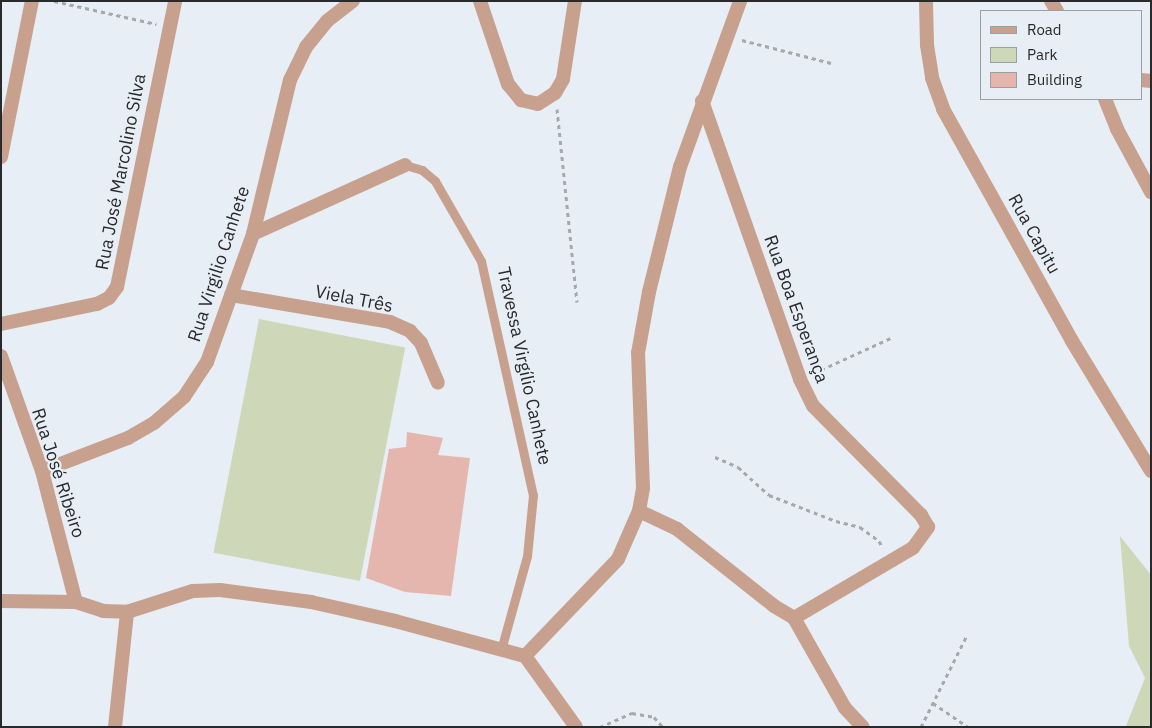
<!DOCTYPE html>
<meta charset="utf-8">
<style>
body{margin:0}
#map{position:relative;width:1152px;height:728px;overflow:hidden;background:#e8eef5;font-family:"IBM Plex Sans",sans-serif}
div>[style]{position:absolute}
.green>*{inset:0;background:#ced8b9;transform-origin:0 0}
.building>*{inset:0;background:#e5b6ad}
.path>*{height:3px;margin-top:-1.5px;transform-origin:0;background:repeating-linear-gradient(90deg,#a4a9ae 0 4px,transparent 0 8px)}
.service>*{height:9px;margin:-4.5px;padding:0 4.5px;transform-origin:4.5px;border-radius:4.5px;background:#c7a18e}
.minor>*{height:14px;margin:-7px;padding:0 7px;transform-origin:7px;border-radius:7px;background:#c7a18e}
span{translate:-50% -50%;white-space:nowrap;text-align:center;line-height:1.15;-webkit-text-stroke:4.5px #e8eef5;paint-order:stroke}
.street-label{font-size:18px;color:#282a2c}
.frame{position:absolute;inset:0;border:2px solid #282a2c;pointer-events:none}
.legend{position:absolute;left:980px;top:10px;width:162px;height:90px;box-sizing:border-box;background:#e8eef5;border:1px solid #9ba0a5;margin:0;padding:6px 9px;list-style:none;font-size:15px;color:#282a2c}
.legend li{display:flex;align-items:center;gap:10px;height:25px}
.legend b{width:25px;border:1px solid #9ba0a5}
</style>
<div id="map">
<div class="green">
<i style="left:259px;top:319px;width:149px;height:238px;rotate:11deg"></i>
<i style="clip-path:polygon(1120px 536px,1151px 575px,1151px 727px,1126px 726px,1145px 678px,1129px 646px)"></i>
</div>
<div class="building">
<i style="clip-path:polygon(407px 432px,443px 438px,438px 455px,470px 458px,451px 596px,405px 592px,366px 578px,389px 449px,406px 447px)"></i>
</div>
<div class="path">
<i style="left:54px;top:1px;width:105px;rotate:12.7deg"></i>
<i style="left:742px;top:40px;width:92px;rotate:14.5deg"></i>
<i style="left:557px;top:109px;width:194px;rotate:84.1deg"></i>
<i style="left:814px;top:373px;width:87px;rotate:-24.5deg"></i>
<i style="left:715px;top:457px;width:25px;rotate:23deg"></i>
<i style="left:738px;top:467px;width:42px;rotate:42.1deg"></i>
<i style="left:769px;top:495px;width:72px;rotate:21.2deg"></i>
<i style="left:836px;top:521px;width:25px;rotate:14deg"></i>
<i style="left:860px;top:527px;width:24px;rotate:36deg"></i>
<i style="left:879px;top:541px;width:8px;rotate:60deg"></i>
<i style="left:933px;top:703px;width:42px;rotate:34.4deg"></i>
<i style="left:600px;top:727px;width:35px;rotate:-24deg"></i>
<i style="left:632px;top:713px;width:22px;rotate:10deg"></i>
<i style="left:654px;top:717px;width:13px;rotate:48deg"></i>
<i style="left:921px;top:727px;width:103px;rotate:-63.4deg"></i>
</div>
<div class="service">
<i style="left:405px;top:165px;width:18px;rotate:16deg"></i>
<i style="left:422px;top:170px;width:17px;rotate:40deg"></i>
<i style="left:435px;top:181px;width:92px;rotate:60.1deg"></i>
<i style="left:481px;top:261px;width:240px;rotate:77.5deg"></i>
<i style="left:533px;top:495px;width:61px;rotate:95.6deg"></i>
<i style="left:527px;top:556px;width:98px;rotate:105.5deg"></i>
</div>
<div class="minor">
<i style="left:480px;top:1px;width:88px;rotate:71.4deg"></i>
<i style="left:508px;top:84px;width:21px;rotate:51deg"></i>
<i style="left:521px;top:100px;width:17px;rotate:13deg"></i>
<i style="left:538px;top:104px;width:20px;rotate:-33deg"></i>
<i style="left:555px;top:93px;width:16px;rotate:-60deg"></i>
<i style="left:563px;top:79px;width:79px;rotate:-81.3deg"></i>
<i style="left:926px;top:1px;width:44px;rotate:88.7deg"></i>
<i style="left:927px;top:45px;width:33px;rotate:81deg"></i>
<i style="left:932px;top:78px;width:33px;rotate:70deg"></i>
<i style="left:943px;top:109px;width:265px;rotate:60.9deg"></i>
<i style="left:1072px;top:341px;width:152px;rotate:58.7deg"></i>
<i style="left:1051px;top:1px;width:12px;rotate:59deg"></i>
<i style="left:1141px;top:80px;width:10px;rotate:6deg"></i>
<i style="left:1105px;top:99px;width:32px;rotate:68deg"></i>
<i style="left:1117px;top:129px;width:72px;rotate:61.6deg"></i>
<i style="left:1px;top:157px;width:159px;rotate:-78.8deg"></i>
<i style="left:253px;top:234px;width:167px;rotate:-24.4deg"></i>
<i style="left:231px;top:295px;width:161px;rotate:9.6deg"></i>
<i style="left:390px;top:322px;width:22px;rotate:24deg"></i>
<i style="left:410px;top:331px;width:16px;rotate:47deg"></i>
<i style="left:421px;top:343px;width:43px;rotate:67deg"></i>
<i style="left:1px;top:324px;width:98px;rotate:-11.8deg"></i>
<i style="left:97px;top:304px;width:13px;rotate:-27deg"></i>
<i style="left:109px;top:298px;width:14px;rotate:-54deg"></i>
<i style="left:117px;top:287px;width:292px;rotate:-78.5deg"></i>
<i style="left:1px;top:356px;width:122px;rotate:70.4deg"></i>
<i style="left:42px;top:471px;width:135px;rotate:75.5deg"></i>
<i style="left:42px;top:471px;width:92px;rotate:-21deg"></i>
<i style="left:128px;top:438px;width:30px;rotate:-30deg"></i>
<i style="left:154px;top:423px;width:40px;rotate:-41deg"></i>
<i style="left:184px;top:397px;width:42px;rotate:-56.7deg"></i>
<i style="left:207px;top:362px;width:136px;rotate:-70.2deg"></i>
<i style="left:253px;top:234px;width:158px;rotate:-76.5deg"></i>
<i style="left:290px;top:80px;width:37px;rotate:-64deg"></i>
<i style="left:306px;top:47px;width:33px;rotate:-51deg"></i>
<i style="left:327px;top:21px;width:33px;rotate:-38deg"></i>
<i style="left:639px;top:511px;width:42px;rotate:25.3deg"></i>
<i style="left:677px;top:529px;width:124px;rotate:38.4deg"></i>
<i style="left:774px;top:606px;width:23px;rotate:31deg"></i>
<i style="left:794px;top:618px;width:138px;rotate:-30.5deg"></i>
<i style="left:913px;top:548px;width:26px;rotate:-54deg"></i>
<i style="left:928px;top:527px;width:14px;rotate:-120deg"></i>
<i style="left:921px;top:515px;width:153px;rotate:-134.7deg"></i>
<i style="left:813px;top:406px;width:30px;rotate:-116deg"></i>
<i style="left:800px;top:379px;width:295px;rotate:-109.4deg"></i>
<i style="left:1px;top:601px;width:75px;rotate:0.8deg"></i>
<i style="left:76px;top:602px;width:28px;rotate:18deg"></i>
<i style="left:103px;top:611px;width:24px;rotate:2deg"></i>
<i style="left:127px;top:612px;width:69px;rotate:-17.7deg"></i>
<i style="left:193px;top:591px;width:27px;rotate:-2deg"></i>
<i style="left:220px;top:590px;width:92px;rotate:7.5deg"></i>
<i style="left:311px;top:602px;width:86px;rotate:12.7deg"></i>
<i style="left:395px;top:621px;width:135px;rotate:15.1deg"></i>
<i style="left:525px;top:656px;width:134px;rotate:-46.2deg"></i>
<i style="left:618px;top:559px;width:52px;rotate:-66.4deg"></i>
<i style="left:639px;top:511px;width:23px;rotate:-80deg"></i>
<i style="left:643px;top:488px;width:135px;rotate:-92.1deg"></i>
<i style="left:638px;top:353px;width:62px;rotate:-79.8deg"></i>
<i style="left:649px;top:292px;width:129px;rotate:-76.1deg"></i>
<i style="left:680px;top:167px;width:177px;rotate:-70.1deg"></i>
<i style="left:794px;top:618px;width:103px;rotate:60.5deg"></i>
<i style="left:845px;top:708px;width:26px;rotate:47deg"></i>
<i style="left:525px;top:656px;width:87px;rotate:54.3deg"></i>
<i style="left:115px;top:727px;width:116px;rotate:-84deg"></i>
</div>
<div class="street-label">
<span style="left:121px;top:172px;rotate:-79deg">Rua José Marcolino Silva</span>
<span style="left:1034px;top:234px;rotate:61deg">Rua Capitu</span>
<span style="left:219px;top:264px;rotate:-72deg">Rua Virgilio Canhete</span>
<span style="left:354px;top:299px;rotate:11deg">Viela Três</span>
<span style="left:796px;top:309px;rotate:70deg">Rua Boa Esperança</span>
<span style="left:524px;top:366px;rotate:78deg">Travessa Virgílio Canhete</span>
<span style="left:58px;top:473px;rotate:72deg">Rua José Ribeiro</span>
</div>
<div class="frame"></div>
<ul class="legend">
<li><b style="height:6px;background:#c7a18e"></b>Road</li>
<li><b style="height:14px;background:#ced8b9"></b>Park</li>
<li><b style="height:14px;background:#e5b6ad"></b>Building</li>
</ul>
</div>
